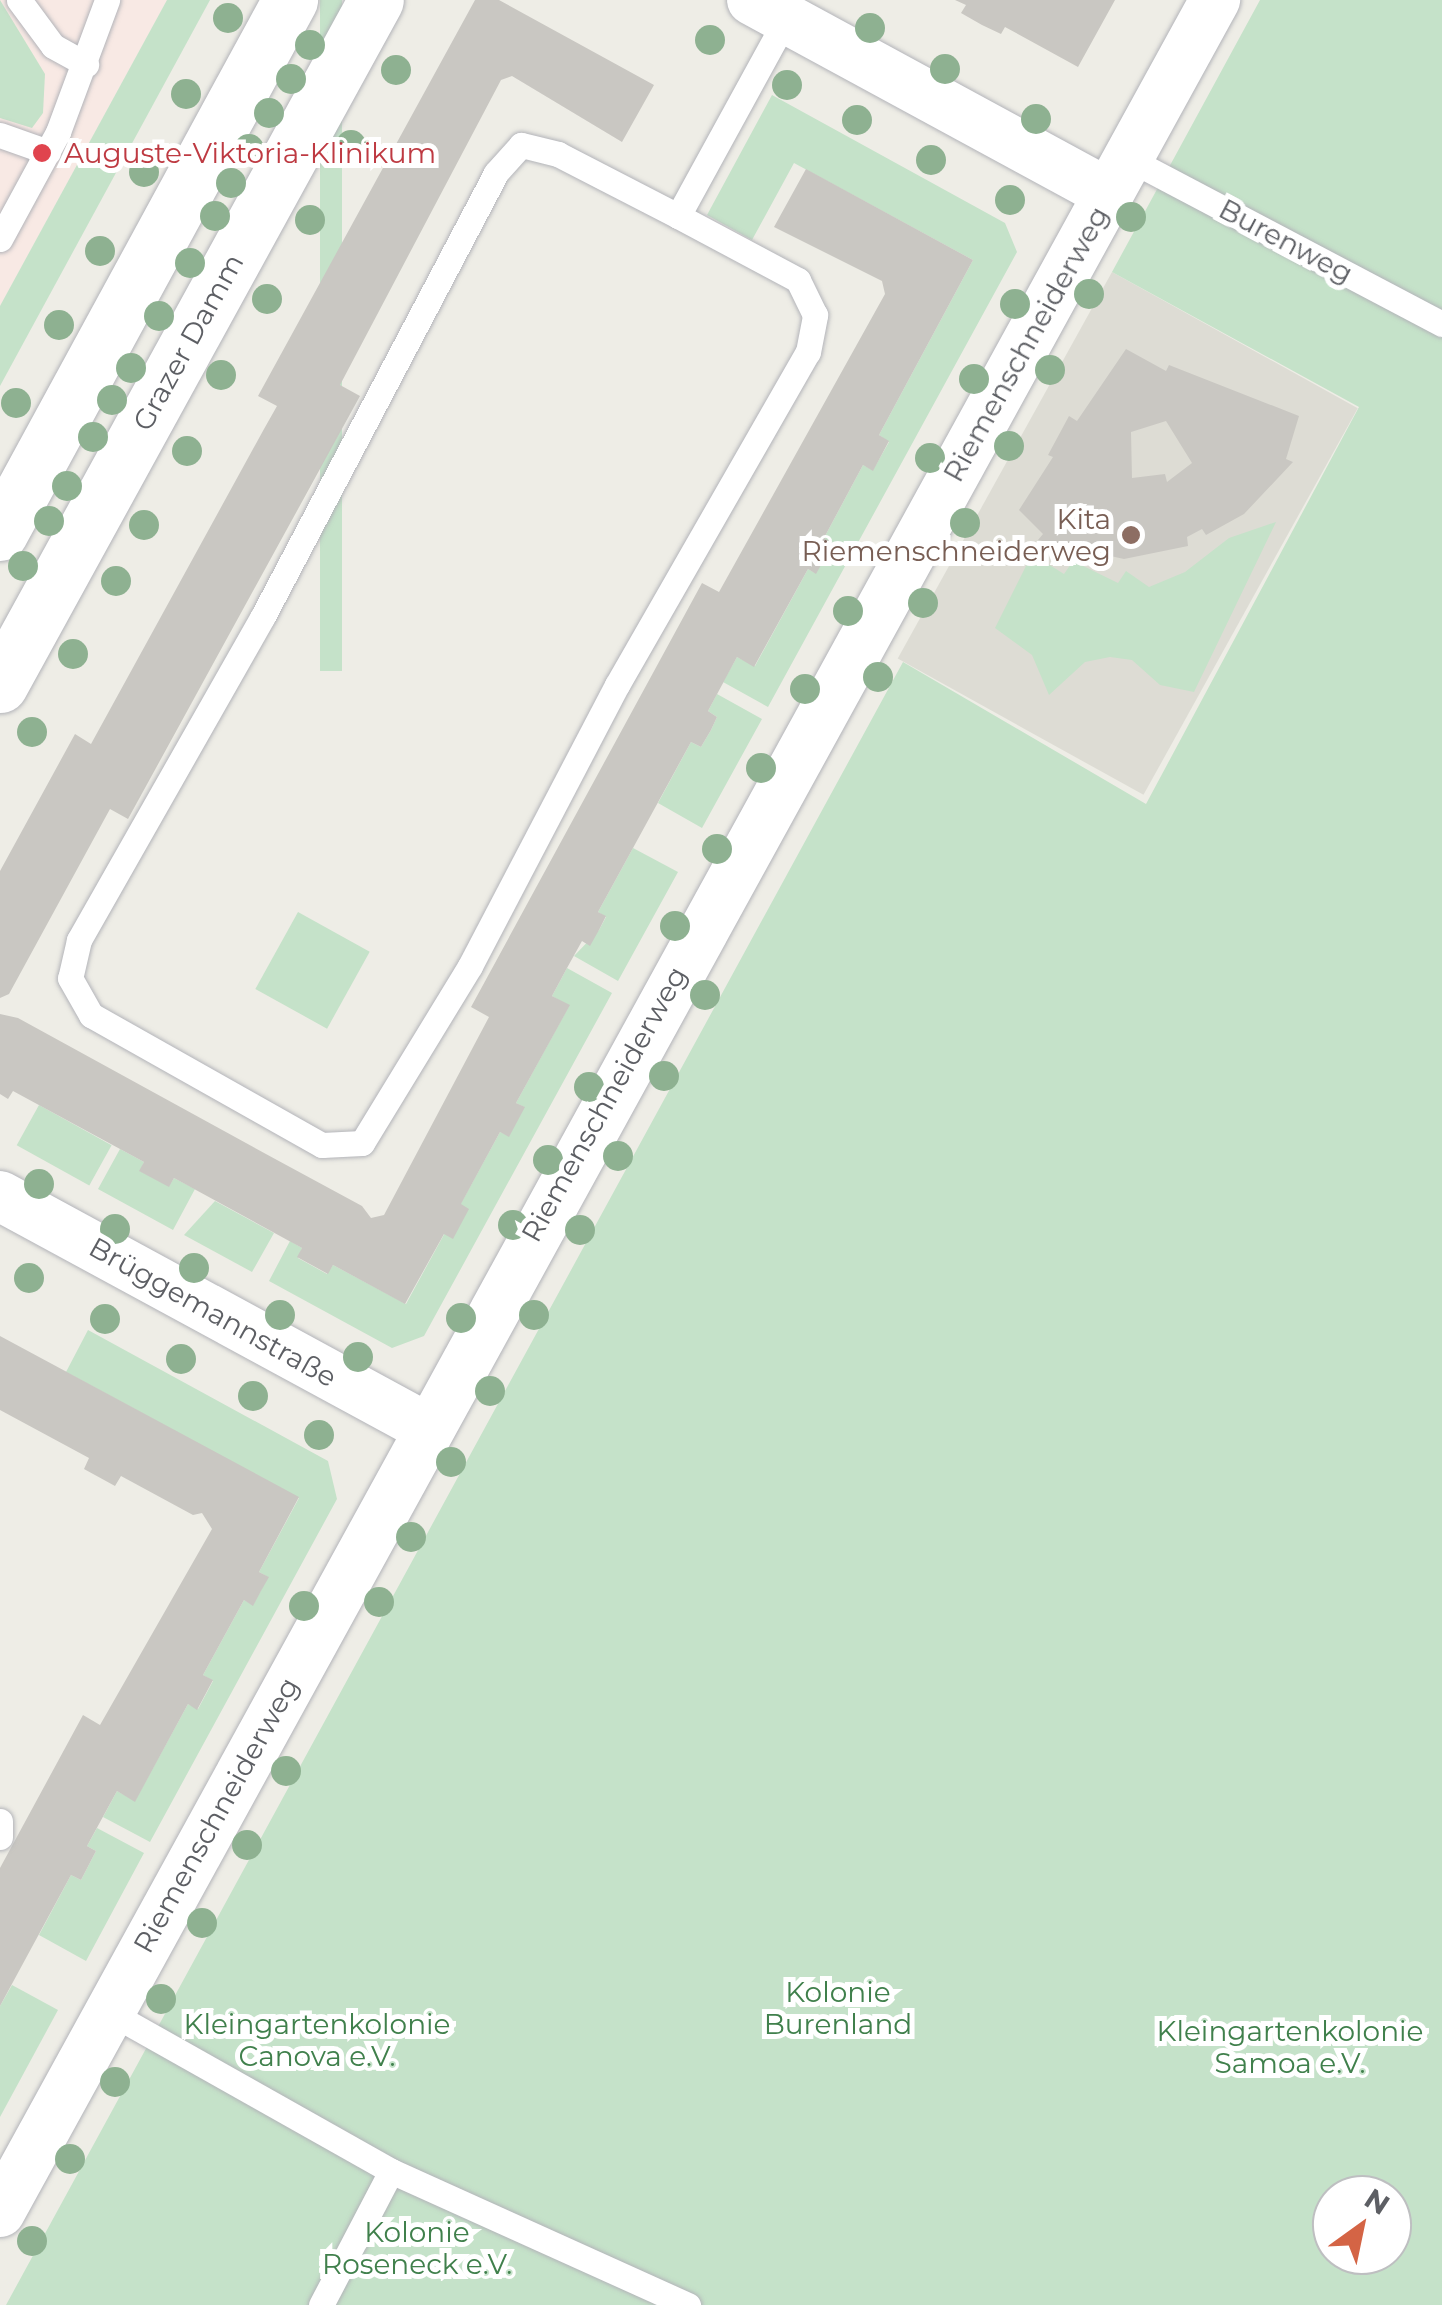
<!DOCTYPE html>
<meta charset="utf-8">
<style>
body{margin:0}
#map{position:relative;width:1442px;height:2305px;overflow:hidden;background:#eeede6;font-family:Montserrat,sans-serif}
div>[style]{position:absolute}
.education>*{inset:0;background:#dddcd4;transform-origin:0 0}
.medical>*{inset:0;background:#f8e9e4}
.green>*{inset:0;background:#c5e2c9;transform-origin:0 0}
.building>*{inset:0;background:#c9c7c2}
.roads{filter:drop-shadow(0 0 2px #b3b4b9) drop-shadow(0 0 2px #b3b4b9)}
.lane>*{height:25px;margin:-12.5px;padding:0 12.5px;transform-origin:12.5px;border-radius:12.5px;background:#fff}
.street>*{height:50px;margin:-25px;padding:0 25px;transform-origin:25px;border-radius:25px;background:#fff}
.secondary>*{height:55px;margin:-27.5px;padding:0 27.5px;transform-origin:27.5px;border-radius:27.5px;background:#fff}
.trees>*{width:30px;height:30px;margin:-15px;border-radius:50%;background:#8eb191}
.dots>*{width:28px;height:28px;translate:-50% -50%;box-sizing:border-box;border:5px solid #fff;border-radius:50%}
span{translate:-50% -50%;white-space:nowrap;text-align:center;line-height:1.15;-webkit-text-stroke:10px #fff;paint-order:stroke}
.health-label{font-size:28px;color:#be3a42}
.left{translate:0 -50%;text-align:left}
.street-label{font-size:28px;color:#5d5f64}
.education-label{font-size:28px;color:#785e54}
.right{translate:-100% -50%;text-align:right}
.park-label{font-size:28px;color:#40804c}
.north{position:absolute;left:1312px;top:2175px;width:100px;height:100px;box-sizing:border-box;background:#fff;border:2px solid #bebfc1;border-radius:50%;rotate:33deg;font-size:28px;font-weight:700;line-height:40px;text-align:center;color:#5d5f64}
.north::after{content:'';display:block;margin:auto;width:35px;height:45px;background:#d46445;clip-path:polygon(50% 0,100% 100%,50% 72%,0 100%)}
</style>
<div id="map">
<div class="education">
<i style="left:1112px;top:272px;width:281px;height:442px;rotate:29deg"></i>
</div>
<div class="medical">
<i style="clip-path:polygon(0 0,167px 0,0 306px)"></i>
</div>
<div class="green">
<i style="clip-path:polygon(0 0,45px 74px,43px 113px,32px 128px,0 118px)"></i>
<i style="clip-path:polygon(167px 0,210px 0,0 386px,0 306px)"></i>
<i style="left:320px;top:0;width:22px;height:671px"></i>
<i style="clip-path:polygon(evenodd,1260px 0,1442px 0,1442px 2305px,6px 2305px,903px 662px,1146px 804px,1359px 407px,1112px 272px,1260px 0,1332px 2195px,1392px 2195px,1392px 2255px,1332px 2255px,1332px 2195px)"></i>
<i style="clip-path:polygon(772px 95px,1005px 223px,1017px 252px,768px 707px,723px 682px,737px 657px,755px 666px,808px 569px,815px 573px,824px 538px,863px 465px,873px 470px,889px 442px,879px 435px,973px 260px,794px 163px,752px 240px,707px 215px)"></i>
<i style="clip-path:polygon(1276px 522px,1194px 692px,1160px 685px,1132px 660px,1110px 657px,1085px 662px,1049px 695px,1032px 655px,995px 628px,1032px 554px,1064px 574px,1073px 561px,1118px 583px,1126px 571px,1149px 587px,1185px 572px,1229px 538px)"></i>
<i style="clip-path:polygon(717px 694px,762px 719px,702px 828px,658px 803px,691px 742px,701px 747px,711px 730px,717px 717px,708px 711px)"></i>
<i style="clip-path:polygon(633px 848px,678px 872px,618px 981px,574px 956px,599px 930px,606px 917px,598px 912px)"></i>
<i style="left:298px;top:912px;width:82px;height:88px;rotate:29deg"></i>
<i style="clip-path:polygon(567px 968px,612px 993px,424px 1336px,392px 1348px,269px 1281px,290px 1241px,302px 1248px,298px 1258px,327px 1274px,333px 1265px,406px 1304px,500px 1132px,509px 1136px,524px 1107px,516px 1103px,569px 1006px,552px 996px)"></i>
<i style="left:39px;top:1105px;width:83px;height:46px;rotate:29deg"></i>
<i style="clip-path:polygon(120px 1149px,144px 1162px,140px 1171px,169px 1186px,174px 1178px,195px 1189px,173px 1230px,98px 1189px)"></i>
<i style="clip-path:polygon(215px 1201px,274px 1233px,252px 1272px,184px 1235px)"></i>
<i style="clip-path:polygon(88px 1330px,328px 1461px,337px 1499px,150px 1842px,103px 1817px,117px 1791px,135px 1801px,188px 1704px,198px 1709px,213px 1681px,203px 1675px,244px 1600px,253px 1605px,268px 1577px,259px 1572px,299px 1498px,66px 1372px)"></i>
<i style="clip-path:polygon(97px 1828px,144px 1853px,86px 1961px,39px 1935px,71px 1875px,81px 1880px,96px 1851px,87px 1846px)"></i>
<i style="clip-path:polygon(12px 1985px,58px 2010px,0 2117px,0 2006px)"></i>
</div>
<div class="building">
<i style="clip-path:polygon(475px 0,499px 0,654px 85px,622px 142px,512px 76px,501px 80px,340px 385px,360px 396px,128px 819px,110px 809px,9px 994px,0 998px,0 871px,75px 734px,91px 744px,264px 429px,277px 406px,258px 396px)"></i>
<i style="clip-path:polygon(955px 0,1115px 0,1078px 67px,1005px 27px,1001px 34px,982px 25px,961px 13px,966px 5px)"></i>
<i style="clip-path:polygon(806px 169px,973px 260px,879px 435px,889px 441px,873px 471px,863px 465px,824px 538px,833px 543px,816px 574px,808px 569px,754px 667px,737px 657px,708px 711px,717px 717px,711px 730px,701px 747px,691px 742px,598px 912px,606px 916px,599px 930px,590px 946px,582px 941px,567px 968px,552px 996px,570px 1005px,516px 1103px,525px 1107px,509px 1137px,500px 1132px,461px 1204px,469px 1209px,453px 1239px,444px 1234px,405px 1304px,333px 1265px,328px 1274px,297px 1257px,302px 1248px,174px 1178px,169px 1187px,139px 1171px,144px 1162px,13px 1091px,8px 1099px,0 1094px,0 1014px,18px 1018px,277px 1160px,362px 1206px,371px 1218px,384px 1215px,489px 1017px,471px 1007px,702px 583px,719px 592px,885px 294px,882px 281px,774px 227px)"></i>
<i style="clip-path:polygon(evenodd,1126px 349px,1166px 371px,1169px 365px,1299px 416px,1286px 459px,1293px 462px,1244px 514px,1206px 535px,1202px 529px,1187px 537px,1188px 546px,1124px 559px,1038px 540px,1043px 534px,1019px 510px,1053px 457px,1048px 455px,1069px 416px,1077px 421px,1126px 349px,1166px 421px,1192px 463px,1167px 482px,1165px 474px,1132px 478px,1131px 432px,1166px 421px)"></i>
<i style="clip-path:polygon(0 1336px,299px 1497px,259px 1572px,269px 1577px,261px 1591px,253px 1606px,244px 1600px,203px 1675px,213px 1680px,197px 1710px,188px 1704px,135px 1802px,117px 1791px,87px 1846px,96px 1851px,81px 1880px,71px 1875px,0 2006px,0 1868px,83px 1715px,100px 1725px,212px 1529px,202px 1513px,193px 1515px,121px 1476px,115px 1486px,84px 1469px,89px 1458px,0 1410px)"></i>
</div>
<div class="roads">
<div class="lane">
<i style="left:19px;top:0;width:57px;rotate:53.5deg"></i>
<i style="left:53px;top:46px;width:38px;rotate:29deg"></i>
<i style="left:0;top:135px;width:51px;rotate:19.5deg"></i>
<i style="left:1129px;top:159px;width:354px;rotate:27.8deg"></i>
<i style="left:678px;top:216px;width:135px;rotate:-152.7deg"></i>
<i style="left:558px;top:154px;width:38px;rotate:-166deg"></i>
<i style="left:521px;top:145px;width:38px;rotate:132deg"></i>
<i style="left:496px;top:173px;width:501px;rotate:117.74deg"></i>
<i style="left:263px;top:616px;width:373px;rotate:119.6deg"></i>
<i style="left:79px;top:940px;width:39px;rotate:103deg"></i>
<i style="left:70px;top:978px;width:43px;rotate:60.4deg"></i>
<i style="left:91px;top:1015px;width:265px;rotate:29.4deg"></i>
<i style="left:322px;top:1145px;width:40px;rotate:-2.9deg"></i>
<i style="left:362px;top:1143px;width:207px;rotate:-58.6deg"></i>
<i style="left:470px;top:966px;width:317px;rotate:-62.4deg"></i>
<i style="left:617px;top:685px;width:384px;rotate:-60.2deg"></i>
<i style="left:808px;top:352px;width:38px;rotate:-79deg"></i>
<i style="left:815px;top:315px;width:39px;rotate:-116deg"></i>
<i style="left:798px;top:280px;width:136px;rotate:-151.9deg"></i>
<i style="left:678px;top:216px;width:225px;rotate:-61.3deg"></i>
<i style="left:0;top:239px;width:122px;rotate:-61.5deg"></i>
<i style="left:58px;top:132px;width:141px;rotate:-69.6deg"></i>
<i style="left:0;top:1821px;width:16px;rotate:90deg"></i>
<i style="left:109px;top:2012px;width:324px;rotate:29.4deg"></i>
<i style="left:391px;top:2171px;width:326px;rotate:24.3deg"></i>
<i style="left:321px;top:2305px;width:151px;rotate:-62.4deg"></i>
</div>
<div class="street">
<i style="left:752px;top:0;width:406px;rotate:28.5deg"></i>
<i style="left:0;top:1196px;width:486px;rotate:28.5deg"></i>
<i style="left:0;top:2212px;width:2524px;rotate:-61.22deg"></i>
</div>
<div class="secondary">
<i style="left:0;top:533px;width:607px;rotate:-61.45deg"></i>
<i style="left:0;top:685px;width:781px;rotate:-61.24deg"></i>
</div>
</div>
<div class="trees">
<i style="left:228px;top:18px"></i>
<i style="left:870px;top:28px"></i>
<i style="left:710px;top:40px"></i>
<i style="left:310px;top:45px"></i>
<i style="left:945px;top:69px"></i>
<i style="left:396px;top:70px"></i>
<i style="left:291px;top:79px"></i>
<i style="left:787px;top:85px"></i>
<i style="left:186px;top:94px"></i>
<i style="left:269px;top:113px"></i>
<i style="left:1036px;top:119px"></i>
<i style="left:857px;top:120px"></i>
<i style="left:351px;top:145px"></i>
<i style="left:249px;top:149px"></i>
<i style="left:931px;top:160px"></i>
<i style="left:144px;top:172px"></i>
<i style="left:231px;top:183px"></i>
<i style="left:1010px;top:200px"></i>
<i style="left:215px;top:216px"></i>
<i style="left:1131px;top:217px"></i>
<i style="left:310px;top:220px"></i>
<i style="left:100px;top:251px"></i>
<i style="left:190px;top:263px"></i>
<i style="left:1089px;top:294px"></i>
<i style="left:267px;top:299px"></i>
<i style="left:1015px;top:304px"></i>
<i style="left:159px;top:316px"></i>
<i style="left:59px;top:325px"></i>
<i style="left:131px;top:368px"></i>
<i style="left:1050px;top:370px"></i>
<i style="left:221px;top:375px"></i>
<i style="left:974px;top:379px"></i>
<i style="left:112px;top:400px"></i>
<i style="left:16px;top:403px"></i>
<i style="left:93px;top:437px"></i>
<i style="left:1009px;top:446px"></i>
<i style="left:187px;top:451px"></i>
<i style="left:930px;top:458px"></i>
<i style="left:67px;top:486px"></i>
<i style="left:49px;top:521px"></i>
<i style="left:965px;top:523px"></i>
<i style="left:144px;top:525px"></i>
<i style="left:23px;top:566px"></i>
<i style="left:116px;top:581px"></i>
<i style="left:923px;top:603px"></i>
<i style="left:848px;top:611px"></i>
<i style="left:73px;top:654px"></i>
<i style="left:878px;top:677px"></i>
<i style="left:805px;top:689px"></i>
<i style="left:32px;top:732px"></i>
<i style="left:761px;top:768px"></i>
<i style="left:717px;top:849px"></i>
<i style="left:675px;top:926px"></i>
<i style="left:705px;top:995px"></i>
<i style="left:664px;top:1076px"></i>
<i style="left:589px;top:1087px"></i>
<i style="left:618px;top:1156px"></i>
<i style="left:548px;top:1160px"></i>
<i style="left:39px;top:1184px"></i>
<i style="left:513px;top:1225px"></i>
<i style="left:115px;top:1229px"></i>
<i style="left:580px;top:1230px"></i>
<i style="left:194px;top:1268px"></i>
<i style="left:29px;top:1278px"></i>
<i style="left:280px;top:1315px"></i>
<i style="left:534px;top:1315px"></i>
<i style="left:461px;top:1318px"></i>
<i style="left:105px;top:1319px"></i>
<i style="left:358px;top:1357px"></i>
<i style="left:181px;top:1359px"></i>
<i style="left:490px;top:1391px"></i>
<i style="left:253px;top:1396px"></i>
<i style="left:319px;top:1435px"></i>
<i style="left:451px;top:1462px"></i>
<i style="left:411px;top:1537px"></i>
<i style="left:379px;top:1602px"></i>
<i style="left:304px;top:1606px"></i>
<i style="left:286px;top:1771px"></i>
<i style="left:247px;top:1845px"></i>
<i style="left:202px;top:1923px"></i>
<i style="left:161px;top:1999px"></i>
<i style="left:115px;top:2082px"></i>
<i style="left:70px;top:2159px"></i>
<i style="left:32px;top:2241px"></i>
</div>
<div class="dots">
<i style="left:42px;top:153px;background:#e0444e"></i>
<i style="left:1131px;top:535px;background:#8d6e63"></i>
</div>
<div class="health-label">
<span class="left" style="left:64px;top:153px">Auguste-Viktoria-Klinikum</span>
</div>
<div class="street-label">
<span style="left:1286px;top:241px;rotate:28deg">Burenweg</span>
<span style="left:188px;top:342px;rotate:-61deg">Grazer Damm</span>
<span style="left:1026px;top:344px;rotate:-61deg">Riemenschneiderweg</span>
<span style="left:604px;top:1104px;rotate:-61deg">Riemenschneiderweg</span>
<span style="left:213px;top:1312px;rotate:29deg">Brüggemannstraße</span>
<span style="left:216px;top:1815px;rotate:-61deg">Riemenschneiderweg</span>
</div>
<div class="education-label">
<span class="right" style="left:1111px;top:535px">Kita<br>Riemenschneiderweg</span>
</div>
<div class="park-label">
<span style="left:838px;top:2008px">Kolonie<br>Burenland</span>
<span style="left:317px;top:2040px">Kleingartenkolonie<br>Canova e.V.</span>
<span style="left:1290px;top:2047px">Kleingartenkolonie<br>Samoa e.V.</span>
<span style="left:417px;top:2248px">Kolonie<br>Roseneck e.V.</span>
</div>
<div class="north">N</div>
</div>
